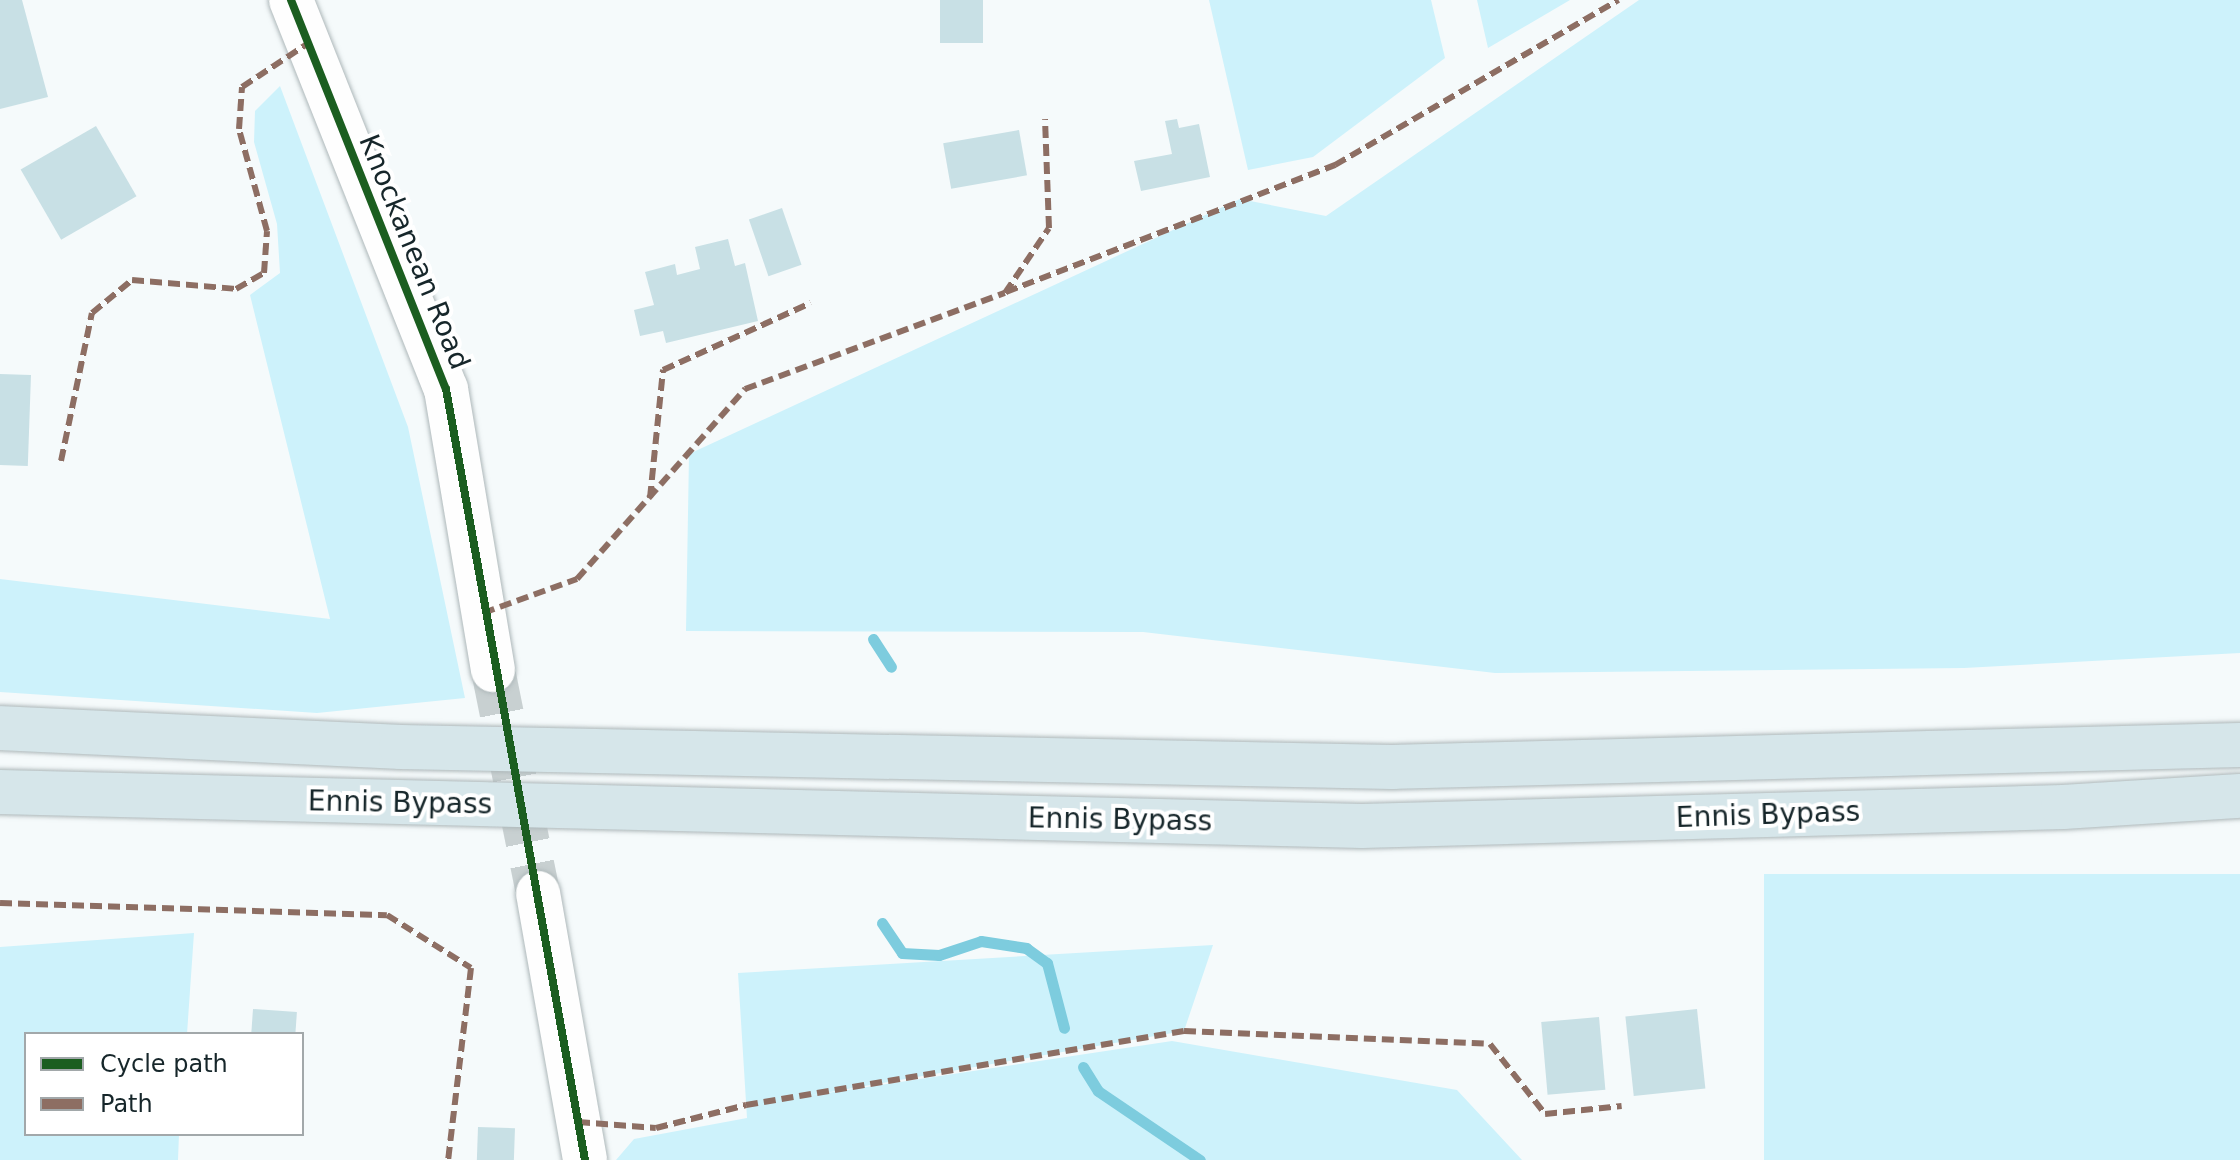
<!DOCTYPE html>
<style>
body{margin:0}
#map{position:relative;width:2240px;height:1160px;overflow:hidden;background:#f5fafb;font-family:"DejaVu Sans",sans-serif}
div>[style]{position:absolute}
.green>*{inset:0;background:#cdf2fb;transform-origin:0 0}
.stream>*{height:11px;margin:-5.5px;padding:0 5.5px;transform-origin:5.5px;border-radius:5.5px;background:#7dccde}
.building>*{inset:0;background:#c8e0e5;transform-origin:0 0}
.secondary-tunnel>*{height:44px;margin-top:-22px;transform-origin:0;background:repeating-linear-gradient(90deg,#c8d0d1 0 44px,transparent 0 66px)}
.roads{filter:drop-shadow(0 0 2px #aeb8ba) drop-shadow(0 0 2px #aeb8ba)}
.secondary>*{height:44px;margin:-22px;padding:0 22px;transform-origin:22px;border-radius:22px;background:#fefefe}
.highway>*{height:44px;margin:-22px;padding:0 22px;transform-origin:22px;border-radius:22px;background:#d6e6ea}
.quiet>*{height:6px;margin-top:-3px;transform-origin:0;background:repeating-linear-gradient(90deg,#8d6e63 0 12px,transparent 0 18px)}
.cycleway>*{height:8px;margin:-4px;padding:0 4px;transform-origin:4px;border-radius:4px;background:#1b5e20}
span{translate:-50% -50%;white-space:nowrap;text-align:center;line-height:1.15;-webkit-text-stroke:8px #fff;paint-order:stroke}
.street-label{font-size:28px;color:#16262a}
.legend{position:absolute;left:24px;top:1032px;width:280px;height:104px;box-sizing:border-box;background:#fff;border:2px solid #a2a8aa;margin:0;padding:10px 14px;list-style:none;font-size:24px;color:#16262a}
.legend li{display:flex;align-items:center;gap:16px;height:40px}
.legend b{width:40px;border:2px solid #a2a8aa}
</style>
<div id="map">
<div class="green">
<i style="clip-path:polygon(1209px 0,1431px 0,1445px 58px,1313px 157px,1248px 170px)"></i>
<i style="clip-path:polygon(1477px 0,1570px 0,1488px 48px)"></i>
<i style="clip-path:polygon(1639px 0,2240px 0,2240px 653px,1964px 668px,1495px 673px,1143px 632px,686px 631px,689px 454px,1240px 199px,1326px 216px)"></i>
<i style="clip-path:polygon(280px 86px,408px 427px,465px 698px,317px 713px,0 692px,0 579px,330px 619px,250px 295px,280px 273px,277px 224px,254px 142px,255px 111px)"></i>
<i style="left:2240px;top:874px;width:286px;height:476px;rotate:90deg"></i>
<i style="clip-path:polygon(194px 933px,187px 1034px,26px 1034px,26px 1134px,179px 1134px,178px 1160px,0 1160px,0 947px)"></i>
<i style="clip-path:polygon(1213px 945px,1184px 1031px,807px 1096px,1172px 1041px,1457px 1090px,1522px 1160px,616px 1160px,634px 1139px,747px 1118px,738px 973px)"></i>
</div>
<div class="stream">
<i style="left:873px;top:639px;width:33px;rotate:57deg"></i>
<i style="left:882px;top:923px;width:36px;rotate:56deg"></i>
<i style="left:902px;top:953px;width:37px;rotate:3deg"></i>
<i style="left:939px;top:955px;width:44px;rotate:-18.4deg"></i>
<i style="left:981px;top:941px;width:46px;rotate:8.8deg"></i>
<i style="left:1026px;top:948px;width:26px;rotate:36deg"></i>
<i style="left:1047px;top:963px;width:67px;rotate:75.3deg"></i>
<i style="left:1083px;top:1067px;width:28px;rotate:58deg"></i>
<i style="left:1098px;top:1091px;width:123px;rotate:34.1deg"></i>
</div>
<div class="building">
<i style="clip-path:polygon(0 0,22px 0,48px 97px,0 109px)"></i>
<i style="left:940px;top:0;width:43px;height:43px"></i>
<i style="clip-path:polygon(1177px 119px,1179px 128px,1199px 124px,1210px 177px,1141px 191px,1134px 161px,1172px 154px,1165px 121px)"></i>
<i style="left:96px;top:126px;width:81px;height:87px;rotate:60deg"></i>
<i style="left:1019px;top:130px;width:46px;height:77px;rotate:80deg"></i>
<i style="left:782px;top:208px;width:60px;height:35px;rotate:71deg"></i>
<i style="clip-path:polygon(728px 239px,735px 266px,745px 263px,758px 321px,666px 343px,663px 331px,640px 336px,634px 310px,654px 305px,645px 272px,675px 264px,677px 275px,700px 269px,695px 247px)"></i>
<i style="left:0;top:374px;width:31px;height:91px;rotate:2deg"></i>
<i style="left:253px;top:1009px;width:44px;height:25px;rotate:4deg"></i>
<i style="left:1697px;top:1009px;width:80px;height:72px;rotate:84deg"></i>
<i style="left:1599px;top:1017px;width:73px;height:58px;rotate:85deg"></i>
<i style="left:478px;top:1127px;width:37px;height:33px;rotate:2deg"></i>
</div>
<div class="secondary-tunnel">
<i style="left:493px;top:670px;width:227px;rotate:78.6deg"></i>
</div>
<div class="roads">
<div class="secondary">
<i style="left:291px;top:0;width:419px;rotate:68.3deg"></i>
<i style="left:446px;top:389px;width:285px;rotate:80.5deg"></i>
<i style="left:538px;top:893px;width:271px;rotate:80deg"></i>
</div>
<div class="highway">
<i style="left:0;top:728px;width:401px;rotate:2.7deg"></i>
<i style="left:401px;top:747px;width:991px;rotate:1.16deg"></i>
<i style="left:1392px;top:767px;width:848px;rotate:-1.49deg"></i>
<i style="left:0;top:792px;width:1362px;rotate:1.43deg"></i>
<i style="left:1362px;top:826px;width:701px;rotate:-1.55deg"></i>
<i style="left:2063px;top:807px;width:177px;rotate:-3.6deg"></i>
</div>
</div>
<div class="quiet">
<i style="left:1006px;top:292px;width:353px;rotate:-21.1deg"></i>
<i style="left:1335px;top:165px;width:328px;rotate:-30.2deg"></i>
<i style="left:61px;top:461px;width:151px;rotate:-78.2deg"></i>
<i style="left:92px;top:313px;width:52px;rotate:-39.5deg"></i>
<i style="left:132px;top:280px;width:104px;rotate:4.9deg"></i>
<i style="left:236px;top:289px;width:32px;rotate:-30deg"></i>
<i style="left:264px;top:273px;width:42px;rotate:-85.9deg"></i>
<i style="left:267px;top:231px;width:106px;rotate:-105.4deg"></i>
<i style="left:239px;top:129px;width:42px;rotate:-85.9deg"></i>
<i style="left:242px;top:87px;width:78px;rotate:-33.5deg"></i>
<i style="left:650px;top:498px;width:129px;rotate:-84.2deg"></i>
<i style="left:663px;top:370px;width:162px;rotate:-24.4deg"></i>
<i style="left:483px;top:613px;width:100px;rotate:-19.9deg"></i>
<i style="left:577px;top:579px;width:254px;rotate:-48.5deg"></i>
<i style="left:745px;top:389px;width:277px;rotate:-20.3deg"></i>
<i style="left:1005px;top:293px;width:78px;rotate:-55.9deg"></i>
<i style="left:1049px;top:228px;width:109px;rotate:-92.1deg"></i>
<i style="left:0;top:903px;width:387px;rotate:1.8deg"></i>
<i style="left:387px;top:915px;width:99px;rotate:32.2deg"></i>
<i style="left:471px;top:968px;width:193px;rotate:96.8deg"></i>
<i style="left:578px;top:1122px;width:78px;rotate:4.4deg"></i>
<i style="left:656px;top:1128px;width:93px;rotate:-14.3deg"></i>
<i style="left:746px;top:1105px;width:444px;rotate:-9.6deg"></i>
<i style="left:1184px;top:1031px;width:306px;rotate:2.4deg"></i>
<i style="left:1490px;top:1044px;width:89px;rotate:51.8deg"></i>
<i style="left:1545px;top:1114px;width:77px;rotate:-5.9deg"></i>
</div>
<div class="cycleway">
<i style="left:291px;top:0;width:419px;rotate:68.3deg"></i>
<i style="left:446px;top:389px;width:783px;rotate:79.78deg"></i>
</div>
<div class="street-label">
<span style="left:414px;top:252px;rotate:68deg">Knockanean Road</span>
<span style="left:400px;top:803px;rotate:1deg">Ennis Bypass</span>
<span style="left:1768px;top:815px;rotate:-2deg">Ennis Bypass</span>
<span style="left:1120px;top:820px;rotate:1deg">Ennis Bypass</span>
</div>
<ul class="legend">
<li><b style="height:10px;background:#1b5e20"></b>Cycle path</li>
<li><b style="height:10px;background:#8d6e63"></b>Path</li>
</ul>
</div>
